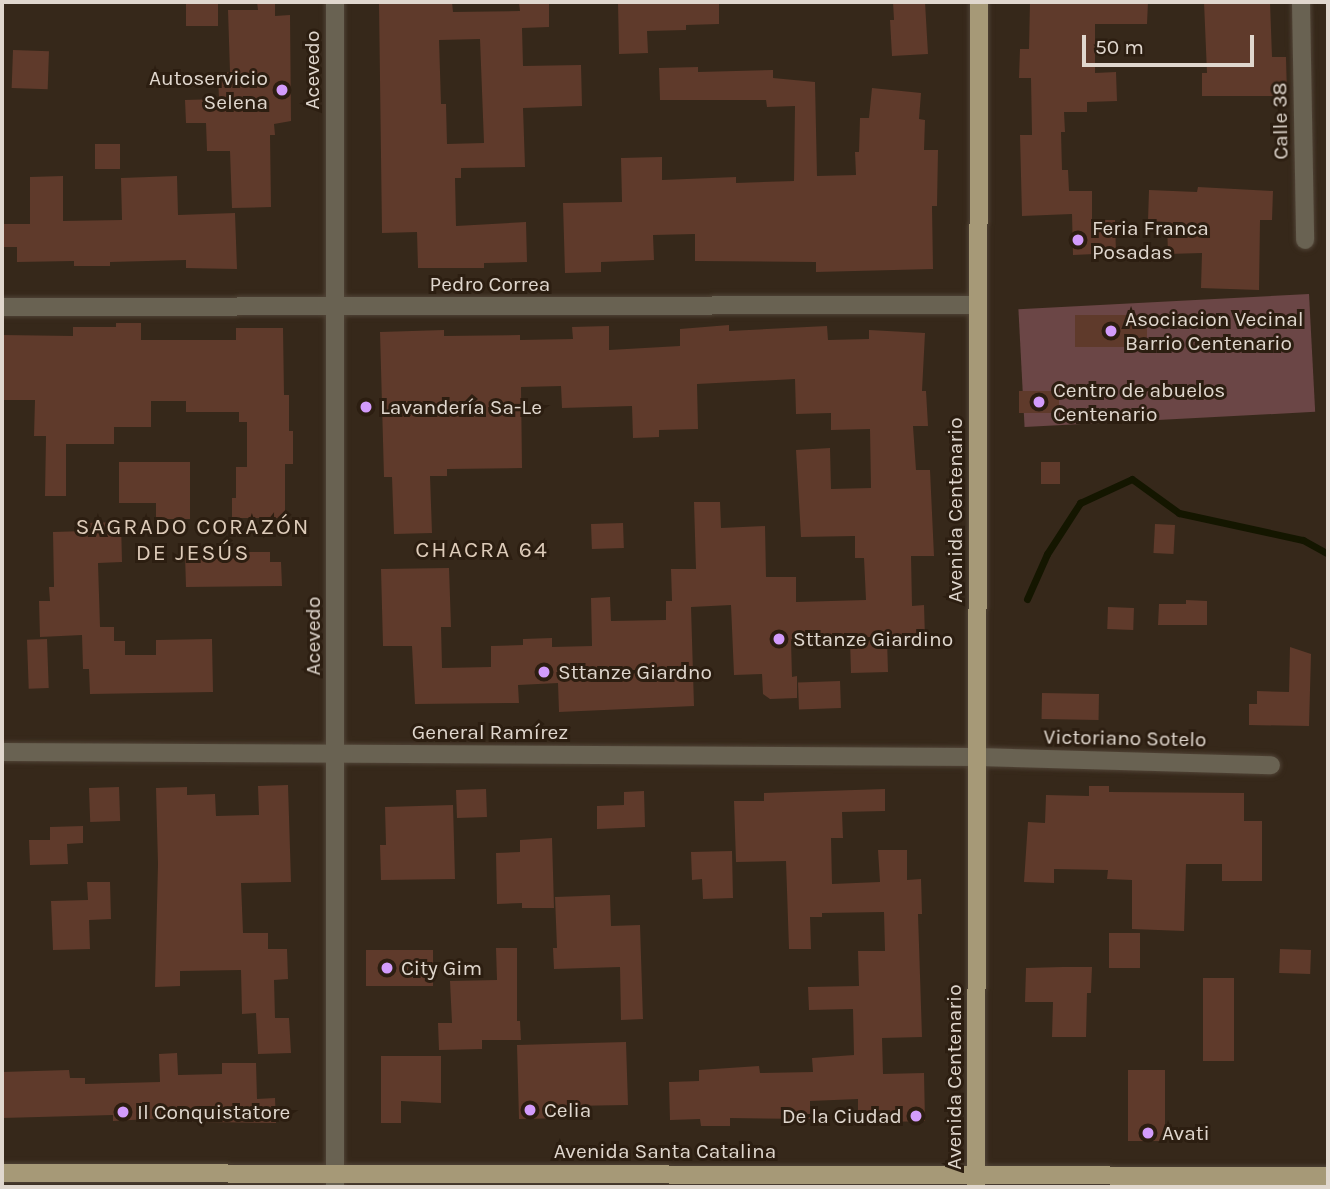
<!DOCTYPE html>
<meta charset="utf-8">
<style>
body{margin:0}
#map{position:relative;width:1330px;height:1189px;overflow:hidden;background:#36281a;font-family:Karla,sans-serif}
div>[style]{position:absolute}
.green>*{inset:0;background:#6b4646;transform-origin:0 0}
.stream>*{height:7px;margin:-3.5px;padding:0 3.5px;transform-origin:3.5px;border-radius:3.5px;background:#141600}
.building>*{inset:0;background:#5f3a2b;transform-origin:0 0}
.roads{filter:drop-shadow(0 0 2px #514437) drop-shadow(0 0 2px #514437)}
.minor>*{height:18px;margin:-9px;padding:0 9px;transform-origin:9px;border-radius:9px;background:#696252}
.major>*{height:18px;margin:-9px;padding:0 9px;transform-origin:9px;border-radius:9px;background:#a69977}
.dots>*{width:19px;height:19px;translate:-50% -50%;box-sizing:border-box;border:4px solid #2c1e11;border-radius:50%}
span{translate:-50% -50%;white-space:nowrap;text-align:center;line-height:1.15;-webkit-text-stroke:6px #2c1e11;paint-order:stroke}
.street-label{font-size:21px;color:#e0d7ce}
.poi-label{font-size:21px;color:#e0d7ce}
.right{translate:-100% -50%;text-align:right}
.left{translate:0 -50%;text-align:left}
.neighbourhood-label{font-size:23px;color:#ddcbb9;letter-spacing:2px}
.frame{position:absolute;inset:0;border:4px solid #e0d7ce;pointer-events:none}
.scale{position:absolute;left:1082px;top:35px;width:172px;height:32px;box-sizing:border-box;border:4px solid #e0d7ce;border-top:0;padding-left:9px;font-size:21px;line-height:24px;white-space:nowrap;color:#e0d7ce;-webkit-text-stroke:5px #2c1e11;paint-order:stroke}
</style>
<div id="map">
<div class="green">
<i style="left:1309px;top:294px;width:118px;height:291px;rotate:87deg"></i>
</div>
<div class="stream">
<i style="left:1027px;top:599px;width:49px;rotate:-66deg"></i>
<i style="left:1047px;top:554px;width:61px;rotate:-57.1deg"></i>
<i style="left:1080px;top:503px;width:57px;rotate:-24.8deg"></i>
<i style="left:1132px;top:479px;width:58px;rotate:35.9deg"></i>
<i style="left:1179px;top:513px;width:127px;rotate:12.3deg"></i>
<i style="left:1303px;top:540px;width:29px;rotate:29deg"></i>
</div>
<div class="building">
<i style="left:186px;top:2px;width:32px;height:24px"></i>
<i style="clip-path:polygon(257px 2px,275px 2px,275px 16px,290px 15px,291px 121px,274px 124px,275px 135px,270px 135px,271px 207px,232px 208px,230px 151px,207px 151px,206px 123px,186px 123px,185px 100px,219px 99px,218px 73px,230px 72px,228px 10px,258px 10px)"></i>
<i style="clip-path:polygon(evenodd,379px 2px,452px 2px,453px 12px,520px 11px,519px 2px,549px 2px,549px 27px,522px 28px,523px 66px,581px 65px,582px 106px,523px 108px,525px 167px,461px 168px,461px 178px,455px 178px,456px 226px,526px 222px,527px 262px,484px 263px,484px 268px,418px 268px,417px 232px,382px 233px,379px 2px,480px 39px,484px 143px,447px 144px,446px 104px,441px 104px,439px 40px,480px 39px)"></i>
<i style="clip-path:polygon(618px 2px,719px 2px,719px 24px,686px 25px,686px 30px,647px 31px,648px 53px,619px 54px)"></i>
<i style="clip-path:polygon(893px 2px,925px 2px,928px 54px,892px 56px,890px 20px,894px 20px)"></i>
<i style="clip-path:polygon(1030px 2px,1148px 2px,1147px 24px,1095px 24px,1095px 73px,1116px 72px,1117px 101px,1087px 102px,1087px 112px,1064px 112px,1065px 132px,1061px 132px,1062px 170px,1068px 170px,1069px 191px,1092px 191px,1092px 220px,1115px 220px,1116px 253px,1073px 255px,1072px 214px,1022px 216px,1020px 135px,1032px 135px,1031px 78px,1019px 78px,1020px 49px,1029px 49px)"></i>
<i style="clip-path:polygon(1204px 2px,1270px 2px,1272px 57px,1286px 57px,1287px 96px,1202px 96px,1202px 73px,1207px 73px)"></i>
<i style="left:13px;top:50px;width:36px;height:38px;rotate:2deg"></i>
<i style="clip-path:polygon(698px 67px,698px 72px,773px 70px,773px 78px,815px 82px,817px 176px,856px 175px,855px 152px,859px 152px,860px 118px,869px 118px,872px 88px,921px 93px,919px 119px,925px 120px,924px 150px,938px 150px,937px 206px,932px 206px,933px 269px,816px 272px,816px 262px,695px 261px,695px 234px,653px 235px,654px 260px,601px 262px,601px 272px,565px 273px,563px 203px,622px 202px,621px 158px,662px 157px,662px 180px,736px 177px,736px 183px,794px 181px,795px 106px,767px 107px,766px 100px,660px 100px,659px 68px)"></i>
<i style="left:120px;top:144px;width:25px;height:25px;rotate:90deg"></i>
<i style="clip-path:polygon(63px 176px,63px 221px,122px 220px,121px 178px,177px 176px,178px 215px,235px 213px,237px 269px,186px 268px,186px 260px,110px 262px,110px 266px,74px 266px,74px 261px,17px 262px,17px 247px,2px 247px,2px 224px,30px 224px,30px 177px)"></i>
<i style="clip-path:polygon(1198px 187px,1273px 191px,1272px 220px,1260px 220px,1259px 290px,1201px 288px,1202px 253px,1168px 254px,1167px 222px,1148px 221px,1149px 190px,1197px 192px)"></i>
<i style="left:1147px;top:315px;width:32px;height:72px;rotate:90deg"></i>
<i style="clip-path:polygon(116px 323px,141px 323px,141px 340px,236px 340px,236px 328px,283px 328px,284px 395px,289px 395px,289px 431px,293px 431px,293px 464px,285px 464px,285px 518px,232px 518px,232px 498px,236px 498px,236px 467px,247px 467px,247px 422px,239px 422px,239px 412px,186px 412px,186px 401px,151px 401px,151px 427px,114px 427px,114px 444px,66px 444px,66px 496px,45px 496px,46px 436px,34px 436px,35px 400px,2px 400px,2px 335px,73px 336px,73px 327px,116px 327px)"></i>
<i style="clip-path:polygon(729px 325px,729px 331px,827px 326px,828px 340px,869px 339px,869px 330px,925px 333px,922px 391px,926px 391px,928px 426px,913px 426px,916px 470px,930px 470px,934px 556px,911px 556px,912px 606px,924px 605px,925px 638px,887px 639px,888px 672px,851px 673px,850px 639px,791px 641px,792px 677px,797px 676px,797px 698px,770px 699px,763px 694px,762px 674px,734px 675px,731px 605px,691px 607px,694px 706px,559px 712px,558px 683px,518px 685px,519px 703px,415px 704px,412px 646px,383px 646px,381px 569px,449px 568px,451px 627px,441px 627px,442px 668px,491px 667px,491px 646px,523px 645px,523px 639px,552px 638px,552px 647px,592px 646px,591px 598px,610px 597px,611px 621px,666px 620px,666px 601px,672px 601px,671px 569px,696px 569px,694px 502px,720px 502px,721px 528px,765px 526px,766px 577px,796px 577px,796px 602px,866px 600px,864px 558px,855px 558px,855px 536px,801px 537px,796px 450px,830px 448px,831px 489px,871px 488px,870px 429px,831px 430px,831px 413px,796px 414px,795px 379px,697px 384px,698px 429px,659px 430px,659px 437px,633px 438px,632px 406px,562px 408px,561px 386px,521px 387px,522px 468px,447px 469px,447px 476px,430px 476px,432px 533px,394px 534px,392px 477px,384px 477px,380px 332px,444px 330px,444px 336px,520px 335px,520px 340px,573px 339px,572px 327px,609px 326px,609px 350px,680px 346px,680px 329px)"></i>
<i style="left:1019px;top:391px;width:40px;height:22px"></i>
<i style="clip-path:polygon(119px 462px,190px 462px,190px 519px,156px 519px,156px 503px,119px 503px)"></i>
<i style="left:1041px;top:462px;width:19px;height:22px"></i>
<i style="clip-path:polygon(121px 522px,122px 562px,98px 563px,100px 627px,114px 627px,114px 641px,125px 641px,125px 655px,156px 655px,156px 640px,212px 639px,213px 692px,90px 694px,89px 669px,83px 669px,82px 635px,40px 637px,39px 601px,50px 601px,49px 587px,54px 587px,53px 532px,86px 531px,85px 523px)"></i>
<i style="left:623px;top:523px;width:25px;height:32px;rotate:88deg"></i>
<i style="left:1155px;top:524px;width:20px;height:29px;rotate:3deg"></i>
<i style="clip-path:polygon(243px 552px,270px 552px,270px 562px,281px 562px,282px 586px,186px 587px,185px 554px,203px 554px,203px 559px,243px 558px)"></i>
<i style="clip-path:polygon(1186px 600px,1207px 601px,1207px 625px,1158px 625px,1159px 604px,1186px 604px)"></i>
<i style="left:1108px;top:607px;width:26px;height:22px;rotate:2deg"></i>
<i style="left:47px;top:639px;width:49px;height:20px;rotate:88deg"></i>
<i style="clip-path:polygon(1290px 647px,1311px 654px,1309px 726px,1249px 725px,1249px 704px,1257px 704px,1257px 691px,1289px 692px)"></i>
<i style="left:840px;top:681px;width:27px;height:42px;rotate:88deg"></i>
<i style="left:1042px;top:693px;width:57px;height:26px;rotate:1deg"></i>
<i style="clip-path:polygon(288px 785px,291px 882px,241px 883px,243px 933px,268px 933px,268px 949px,287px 949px,288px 979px,274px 980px,275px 1018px,289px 1018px,291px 1053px,258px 1054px,256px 1013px,242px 1014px,241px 970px,180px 971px,180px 986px,155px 987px,158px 864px,156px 788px,187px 787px,187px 795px,215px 794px,216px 816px,259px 815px,258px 786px)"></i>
<i style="clip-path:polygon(1089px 786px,1109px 786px,1109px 792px,1244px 793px,1244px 821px,1262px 821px,1262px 881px,1222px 881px,1222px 864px,1186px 864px,1184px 931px,1132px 929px,1132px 880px,1107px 879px,1108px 870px,1054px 869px,1054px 883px,1024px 882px,1028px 822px,1045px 823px,1046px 795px,1089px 796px)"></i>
<i style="left:119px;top:787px;width:34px;height:30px;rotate:88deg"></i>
<i style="left:486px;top:789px;width:28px;height:30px;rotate:88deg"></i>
<i style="clip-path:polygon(885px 789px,885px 811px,842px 812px,843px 838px,831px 838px,832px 884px,880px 882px,878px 850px,907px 850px,907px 880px,921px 879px,922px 914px,918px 914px,922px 1037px,882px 1038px,883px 1074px,924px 1073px,925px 1121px,890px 1122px,890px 1110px,858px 1111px,858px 1099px,810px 1101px,810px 1119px,730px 1118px,730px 1126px,701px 1126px,700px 1119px,670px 1120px,669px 1082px,699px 1081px,699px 1070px,759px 1066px,760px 1073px,813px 1072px,812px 1058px,854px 1055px,853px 1009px,809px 1010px,808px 987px,859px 986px,858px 951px,885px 951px,884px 912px,822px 913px,822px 917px,810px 917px,811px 949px,789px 949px,786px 861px,736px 862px,734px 801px,764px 801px,764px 793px)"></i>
<i style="clip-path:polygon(644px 791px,645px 827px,597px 829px,597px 806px,624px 805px,624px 792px)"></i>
<i style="clip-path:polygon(453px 805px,455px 879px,381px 880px,380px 845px,386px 845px,385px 807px)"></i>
<i style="clip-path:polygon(83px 826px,83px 843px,67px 844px,68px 864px,30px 865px,29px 840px,50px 840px,50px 827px)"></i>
<i style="clip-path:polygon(552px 838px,554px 908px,522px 908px,522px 903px,497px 904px,496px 853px,520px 852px,520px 840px)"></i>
<i style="clip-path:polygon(732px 851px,733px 898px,703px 899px,702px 879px,692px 880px,691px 852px)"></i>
<i style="clip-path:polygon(87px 882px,110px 882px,111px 919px,89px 920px,90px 949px,53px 950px,51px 901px,88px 900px)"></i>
<i style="clip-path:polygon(610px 895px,611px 926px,640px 925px,643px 1019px,621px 1020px,620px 967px,554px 969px,553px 948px,557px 948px,555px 897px)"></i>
<i style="left:1109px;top:933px;width:31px;height:35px"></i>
<i style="clip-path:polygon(496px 948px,517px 948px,517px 1021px,520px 1021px,521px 1040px,482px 1040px,482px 1049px,439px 1050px,438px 1023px,452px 1023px,450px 981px,497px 980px)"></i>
<i style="left:1280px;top:949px;width:31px;height:24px;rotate:2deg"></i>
<i style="left:433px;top:950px;width:36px;height:67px;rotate:90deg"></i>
<i style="clip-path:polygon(1063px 967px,1092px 967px,1091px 993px,1087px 993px,1086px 1037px,1052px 1037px,1053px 1002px,1025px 1002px,1026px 968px)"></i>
<i style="left:1203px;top:978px;width:31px;height:83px"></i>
<i style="clip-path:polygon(626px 1042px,628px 1105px,568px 1106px,568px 1118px,519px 1119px,517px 1045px)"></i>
<i style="clip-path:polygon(177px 1053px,178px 1075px,222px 1074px,222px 1063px,256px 1063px,257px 1099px,275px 1098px,276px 1123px,204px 1122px,204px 1116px,113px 1121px,113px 1115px,2px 1118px,2px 1072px,69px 1070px,70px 1078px,85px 1078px,85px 1084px,160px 1082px,159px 1054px)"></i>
<i style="clip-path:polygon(381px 1056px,441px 1056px,441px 1103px,401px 1101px,401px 1123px,381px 1123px)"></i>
<i style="left:1128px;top:1070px;width:37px;height:71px"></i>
</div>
<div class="roads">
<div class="minor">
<i style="left:1301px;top:2px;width:238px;rotate:89deg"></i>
<i style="left:2px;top:307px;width:976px;rotate:-0.12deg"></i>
<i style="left:2px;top:752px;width:976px;rotate:0.29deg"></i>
<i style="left:978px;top:757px;width:293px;rotate:1.6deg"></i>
<i style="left:335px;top:1187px;width:1185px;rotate:-90deg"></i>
</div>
<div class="major">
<i style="left:2px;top:1173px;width:1326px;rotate:0.13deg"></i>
<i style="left:976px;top:1187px;width:1185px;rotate:-89.85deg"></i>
</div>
</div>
<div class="dots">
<i style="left:282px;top:90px;background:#d39cfc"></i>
<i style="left:1078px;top:240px;background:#d39cfc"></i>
<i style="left:1111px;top:331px;background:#d39cfc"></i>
<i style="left:1039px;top:402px;background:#d39cfc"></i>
<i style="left:366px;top:407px;background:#d39cfc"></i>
<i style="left:779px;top:639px;background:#d39cfc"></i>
<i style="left:544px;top:672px;background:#d39cfc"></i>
<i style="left:387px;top:968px;background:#d39cfc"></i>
<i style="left:530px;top:1110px;background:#d39cfc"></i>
<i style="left:123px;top:1112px;background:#d39cfc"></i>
<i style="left:916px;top:1116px;background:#d39cfc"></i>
<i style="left:1148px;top:1133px;background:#d39cfc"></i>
</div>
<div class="street-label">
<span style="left:312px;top:70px;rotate:-90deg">Acevedo</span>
<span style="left:1280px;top:121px;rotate:-91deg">Calle 38</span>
<span style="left:490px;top:284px">Pedro Correa</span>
<span style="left:955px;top:510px;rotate:-90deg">Avenida Centenario</span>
<span style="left:313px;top:636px;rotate:-90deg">Acevedo</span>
<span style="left:490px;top:732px">General Ramírez</span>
<span style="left:1125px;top:738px;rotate:1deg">Victoriano Sotelo</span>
<span style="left:954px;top:1077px;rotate:-90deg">Avenida Centenario</span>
<span style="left:665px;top:1151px">Avenida Santa Catalina</span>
</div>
<div class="poi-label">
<span class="right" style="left:268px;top:90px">Autoservicio<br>Selena</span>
<span class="left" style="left:1092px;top:240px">Feria Franca<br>Posadas</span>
<span class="left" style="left:1125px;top:331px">Asociacion Vecinal<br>Barrio Centenario</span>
<span class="left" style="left:1053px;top:402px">Centro de abuelos<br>Centenario</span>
<span class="left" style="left:380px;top:407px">Lavandería Sa-Le</span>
<span class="left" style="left:793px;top:639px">Sttanze Giardino</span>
<span class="left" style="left:558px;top:672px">Sttanze Giardno</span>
<span class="left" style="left:401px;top:968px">City Gim</span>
<span class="left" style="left:544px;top:1110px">Celia</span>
<span class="left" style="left:137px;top:1112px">Il Conquistatore</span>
<span class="right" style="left:902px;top:1116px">De la Ciudad</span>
<span class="left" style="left:1162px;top:1133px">Avati</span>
</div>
<div class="neighbourhood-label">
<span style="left:193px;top:540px">SAGRADO CORAZÓN<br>DE JESÚS</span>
<span style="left:482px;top:550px">CHACRA 64</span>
</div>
<div class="frame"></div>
<div class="scale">50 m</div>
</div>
